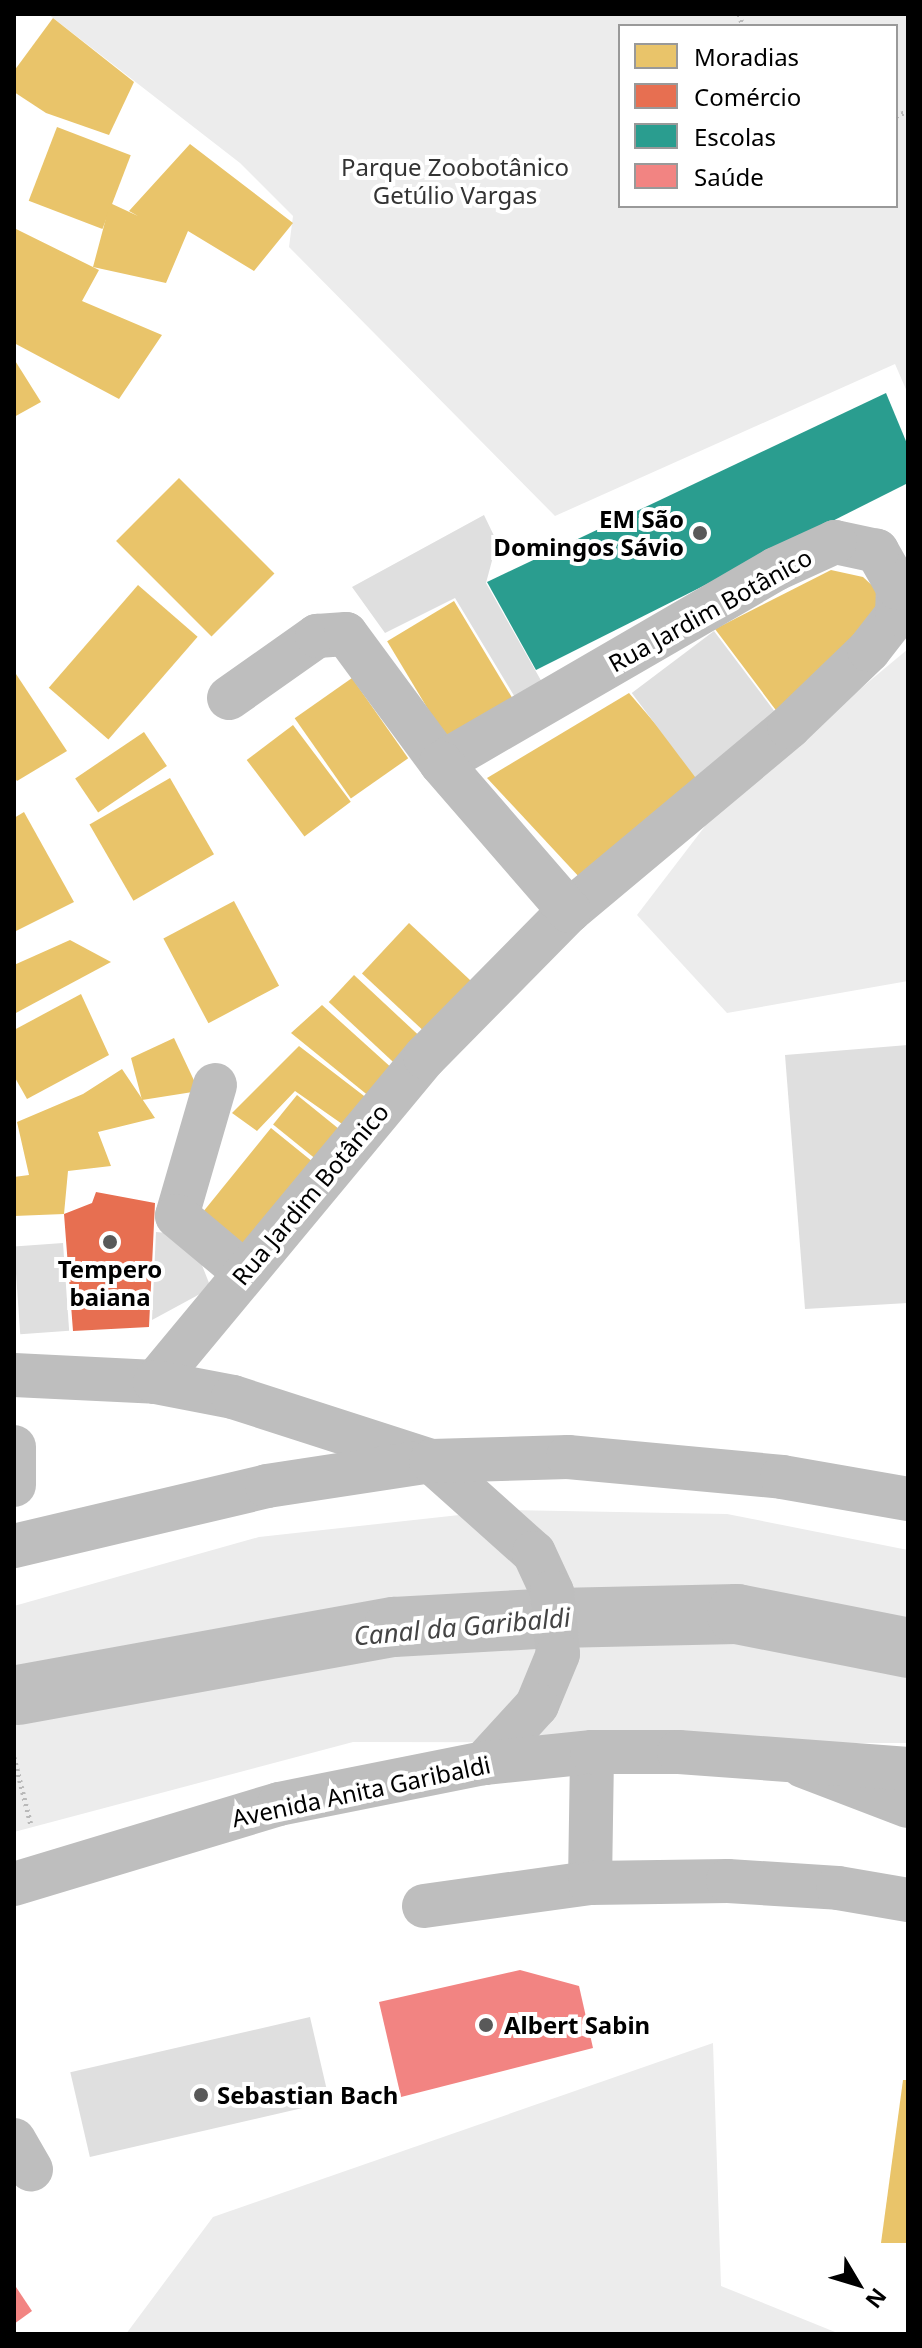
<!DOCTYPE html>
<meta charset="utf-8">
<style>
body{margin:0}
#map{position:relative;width:922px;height:2348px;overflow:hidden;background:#fff;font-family:"Noto Sans",sans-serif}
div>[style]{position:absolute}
.green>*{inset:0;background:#ececec}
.homes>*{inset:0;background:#e9c46a;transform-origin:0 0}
.shops>*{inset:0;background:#e76f51}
.schools>*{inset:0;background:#2a9d8f}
.health>*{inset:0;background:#f28482}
.canal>*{height:60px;margin:-30px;padding:0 30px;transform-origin:30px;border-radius:30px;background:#bfbfbf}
.building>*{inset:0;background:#dfdfdf;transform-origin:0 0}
.path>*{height:5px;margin-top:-2.5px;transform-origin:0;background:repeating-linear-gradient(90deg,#b9b9b9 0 2px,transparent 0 6px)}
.minor>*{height:44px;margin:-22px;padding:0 22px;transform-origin:22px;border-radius:22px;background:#bebebe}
.major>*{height:44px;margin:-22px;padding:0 22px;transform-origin:22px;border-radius:22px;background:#bebebe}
.dots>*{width:22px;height:22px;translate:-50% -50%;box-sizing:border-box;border:4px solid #fff;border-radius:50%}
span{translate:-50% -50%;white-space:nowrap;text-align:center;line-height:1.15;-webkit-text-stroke:8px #fff;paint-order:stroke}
.park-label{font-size:24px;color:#333}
.poi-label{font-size:24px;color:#000;font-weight:700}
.right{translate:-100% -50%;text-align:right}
.left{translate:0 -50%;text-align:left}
.street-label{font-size:24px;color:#000}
.water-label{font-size:26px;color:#444;font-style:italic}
.frame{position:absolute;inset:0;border:16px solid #000;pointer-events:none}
.legend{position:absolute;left:618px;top:24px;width:280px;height:184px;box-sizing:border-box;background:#fff;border:2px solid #999;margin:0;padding:10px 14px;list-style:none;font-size:24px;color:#000}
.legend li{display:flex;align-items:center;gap:16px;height:40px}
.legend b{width:40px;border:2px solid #999}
.north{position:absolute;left:818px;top:2244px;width:80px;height:80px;-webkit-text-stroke:6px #fff;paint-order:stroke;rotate:128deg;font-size:22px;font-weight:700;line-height:32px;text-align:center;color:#000}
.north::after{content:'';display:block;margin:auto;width:28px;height:36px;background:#000;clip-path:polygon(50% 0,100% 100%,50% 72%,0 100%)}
</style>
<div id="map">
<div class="green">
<i style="clip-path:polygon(evenodd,48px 14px,908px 14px,908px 394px,895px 364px,555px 516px,289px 247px,293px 216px,240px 163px,48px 14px,620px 26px,896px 26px,896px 206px,620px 206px,620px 26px)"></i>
<i style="clip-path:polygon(908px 649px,908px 981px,727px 1013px,637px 915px,722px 804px)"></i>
<i style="clip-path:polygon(505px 1510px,727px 1514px,908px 1550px,908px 1743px,353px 1742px,14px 1832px,14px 1606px,259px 1537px)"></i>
<i style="clip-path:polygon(713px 2043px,721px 2286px,840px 2334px,126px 2334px,213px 2217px)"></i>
</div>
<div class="homes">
<i style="clip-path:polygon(53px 18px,134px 82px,109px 135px,46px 113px,14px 92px,14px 71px)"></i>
<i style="left:57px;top:127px;width:79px;height:79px;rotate:21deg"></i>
<i style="clip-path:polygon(190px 144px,293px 223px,254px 271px,188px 231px,166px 283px,93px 267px,110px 203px,138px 216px,129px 211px)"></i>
<i style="clip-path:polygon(14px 228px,99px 270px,82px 301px,162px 335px,119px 399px,14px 343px)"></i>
<i style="clip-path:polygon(14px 359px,41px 402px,14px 417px)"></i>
<i style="left:179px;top:478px;width:135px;height:89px;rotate:45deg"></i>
<i style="clip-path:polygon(831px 570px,863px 577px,876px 589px,879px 612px,784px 721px,715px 629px)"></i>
<i style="left:138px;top:585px;width:79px;height:136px;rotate:41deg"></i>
<i style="left:454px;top:601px;width:116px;height:78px;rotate:59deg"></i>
<i style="clip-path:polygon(14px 671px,67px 751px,17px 781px,14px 777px)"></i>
<i style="left:352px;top:678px;width:98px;height:70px;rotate:55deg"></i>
<i style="clip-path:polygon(629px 693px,707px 784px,581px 879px,487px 778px)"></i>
<i style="left:293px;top:725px;width:96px;height:58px;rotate:53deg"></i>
<i style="left:144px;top:732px;width:41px;height:83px;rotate:56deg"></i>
<i style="left:170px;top:778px;width:88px;height:93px;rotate:60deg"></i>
<i style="clip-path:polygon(24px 812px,74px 902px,14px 932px,14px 818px)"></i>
<i style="left:234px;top:901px;width:96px;height:80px;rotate:62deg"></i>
<i style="left:409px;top:923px;width:90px;height:69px;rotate:43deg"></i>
<i style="clip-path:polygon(70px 940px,111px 962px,14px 1014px,14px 965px)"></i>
<i style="left:354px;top:975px;width:91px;height:37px;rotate:43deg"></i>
<i style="clip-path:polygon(81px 994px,109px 1055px,27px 1099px,14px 1076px,14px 1030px)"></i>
<i style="clip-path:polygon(322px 1005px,394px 1070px,370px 1097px,291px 1033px)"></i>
<i style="clip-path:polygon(174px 1038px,199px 1091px,142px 1100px,131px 1058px)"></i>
<i style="clip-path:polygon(299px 1046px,368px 1099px,345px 1126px,295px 1091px,257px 1131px,232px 1113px)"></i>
<i style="clip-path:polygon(122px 1069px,155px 1118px,98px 1132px,111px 1166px,68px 1171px,64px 1214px,14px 1216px,14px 1177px,29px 1175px,17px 1122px,83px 1094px)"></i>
<i style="left:297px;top:1095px;width:58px;height:38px;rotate:39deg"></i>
<i style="left:271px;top:1128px;width:56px;height:111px;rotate:39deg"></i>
<i style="clip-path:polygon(903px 2080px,908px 2080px,908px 2243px,881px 2243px)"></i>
</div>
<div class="shops">
<i style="clip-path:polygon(96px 1192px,155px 1203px,149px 1327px,73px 1331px,64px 1214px,92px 1203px)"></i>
</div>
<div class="schools">
<i style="clip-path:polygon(886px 393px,908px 446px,908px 483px,536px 670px,487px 582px)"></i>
</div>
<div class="health">
<i style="clip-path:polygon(520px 1970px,579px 1986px,593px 2048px,401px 2097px,379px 2002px)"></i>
<i style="clip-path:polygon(14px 2284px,32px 2311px,14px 2324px)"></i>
</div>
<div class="canal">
<i style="left:18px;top:1695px;width:382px;rotate:-10.3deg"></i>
<i style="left:394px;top:1627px;width:163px;rotate:-3.2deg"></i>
<i style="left:557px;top:1618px;width:180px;rotate:-1.3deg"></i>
<i style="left:737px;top:1614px;width:174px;rotate:11.2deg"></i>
</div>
<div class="building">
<i style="clip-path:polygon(484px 515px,497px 542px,486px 583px,543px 684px,516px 699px,455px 598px,385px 633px,352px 587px)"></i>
<i style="left:714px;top:631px;width:115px;height:103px;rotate:53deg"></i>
<i style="clip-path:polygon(908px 1045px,908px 1303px,805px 1309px,785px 1055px)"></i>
<i style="clip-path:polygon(156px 1232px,190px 1235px,211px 1288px,152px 1320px)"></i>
<i style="left:63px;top:1243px;width:88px;height:49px;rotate:86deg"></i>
<i style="left:310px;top:2017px;width:87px;height:246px;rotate:77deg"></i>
</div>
<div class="path">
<i style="left:739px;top:14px;width:13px;rotate:72deg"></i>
<i style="left:896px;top:116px;width:13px;rotate:-23deg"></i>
<i style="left:14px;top:1757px;width:70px;rotate:76deg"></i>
</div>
<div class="minor">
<i style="left:229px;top:698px;width:108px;rotate:-35.2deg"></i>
<i style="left:317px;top:636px;width:29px;rotate:-4deg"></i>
<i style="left:346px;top:634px;width:160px;rotate:53.6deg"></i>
<i style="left:215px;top:1085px;width:136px;rotate:106.2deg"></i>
<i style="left:177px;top:1216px;width:87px;rotate:39.9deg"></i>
<i style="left:14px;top:1375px;width:141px;rotate:2.8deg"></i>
<i style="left:155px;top:1382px;width:423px;rotate:-50.3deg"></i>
<i style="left:425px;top:1057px;width:205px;rotate:-45.4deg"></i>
<i style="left:569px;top:911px;width:287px;rotate:-39.9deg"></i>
<i style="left:789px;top:727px;width:111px;rotate:-43.9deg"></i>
<i style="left:869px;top:650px;width:46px;rotate:-52.1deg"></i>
<i style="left:897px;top:614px;width:26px;rotate:-88deg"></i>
<i style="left:898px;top:588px;width:43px;rotate:-119.6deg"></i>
<i style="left:877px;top:551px;width:43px;rotate:-167.9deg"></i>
<i style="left:835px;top:542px;width:65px;rotate:155.4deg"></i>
<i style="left:776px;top:569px;width:387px;rotate:149.9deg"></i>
<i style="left:441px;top:763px;width:196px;rotate:49.1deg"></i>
<i style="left:803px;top:1766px;width:112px;rotate:20.9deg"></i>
<i style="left:590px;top:1883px;width:131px;rotate:-89.1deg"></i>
<i style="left:424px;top:1906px;width:168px;rotate:-7.9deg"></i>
<i style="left:590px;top:1883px;width:138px;rotate:-0.8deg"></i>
<i style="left:728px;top:1881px;width:110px;rotate:3.6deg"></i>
<i style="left:838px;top:1888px;width:71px;rotate:9.7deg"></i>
<i style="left:14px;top:2140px;width:34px;rotate:60deg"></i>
</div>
<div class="major">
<i style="left:155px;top:1382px;width:79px;rotate:10.9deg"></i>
<i style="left:233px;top:1397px;width:208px;rotate:17.9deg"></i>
<i style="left:431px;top:1461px;width:138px;rotate:41.8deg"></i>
<i style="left:534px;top:1553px;width:43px;rotate:65.2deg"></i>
<i style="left:552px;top:1592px;width:62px;rotate:84.5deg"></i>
<i style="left:558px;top:1654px;width:55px;rotate:112.4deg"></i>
<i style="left:537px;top:1705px;width:79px;rotate:132.4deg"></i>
<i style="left:14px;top:1447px;width:38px;rotate:90deg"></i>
<i style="left:14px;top:1546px;width:260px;rotate:-13.3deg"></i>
<i style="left:267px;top:1486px;width:166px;rotate:-8.7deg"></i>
<i style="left:431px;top:1461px;width:137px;rotate:-1.7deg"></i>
<i style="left:568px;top:1457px;width:215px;rotate:5.3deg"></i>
<i style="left:782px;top:1477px;width:128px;rotate:9.9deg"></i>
<i style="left:14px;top:1884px;width:277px;rotate:-16.8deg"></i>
<i style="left:279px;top:1804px;width:209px;rotate:-11.3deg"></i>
<i style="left:484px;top:1763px;width:109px;rotate:-5.8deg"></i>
<i style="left:592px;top:1752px;width:87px"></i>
<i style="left:679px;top:1752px;width:230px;rotate:4.2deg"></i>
</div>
<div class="dots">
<i style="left:700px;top:533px;background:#595959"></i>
<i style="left:110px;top:1242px;background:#595959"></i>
<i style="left:486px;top:2025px;background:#595959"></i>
<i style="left:201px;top:2095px;background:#595959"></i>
</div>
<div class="park-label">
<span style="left:455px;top:181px">Parque Zoobotânico<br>Getúlio Vargas</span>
</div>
<div class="poi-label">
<span class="right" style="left:684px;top:533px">EM São<br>Domingos Sávio</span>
<span style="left:110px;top:1283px">Tempero<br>baiana</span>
<span class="left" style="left:504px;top:2025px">Albert Sabin</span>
<span class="left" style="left:217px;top:2095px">Sebastian Bach</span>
</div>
<div class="street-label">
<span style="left:710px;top:610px;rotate:-29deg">Rua Jardim Botânico</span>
<span style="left:310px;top:1194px;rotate:-50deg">Rua Jardim Botânico</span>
<span style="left:361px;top:1791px;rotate:-12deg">Avenida Anita Garibaldi</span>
</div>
<div class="water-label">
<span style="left:462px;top:1627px;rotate:-5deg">Canal da Garibaldi</span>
</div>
<div class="frame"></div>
<ul class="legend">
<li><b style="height:22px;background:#e9c46a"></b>Moradias</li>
<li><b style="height:22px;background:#e76f51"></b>Comércio</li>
<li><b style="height:22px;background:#2a9d8f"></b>Escolas</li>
<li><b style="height:22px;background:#f28482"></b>Saúde</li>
</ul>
<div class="north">N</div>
</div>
